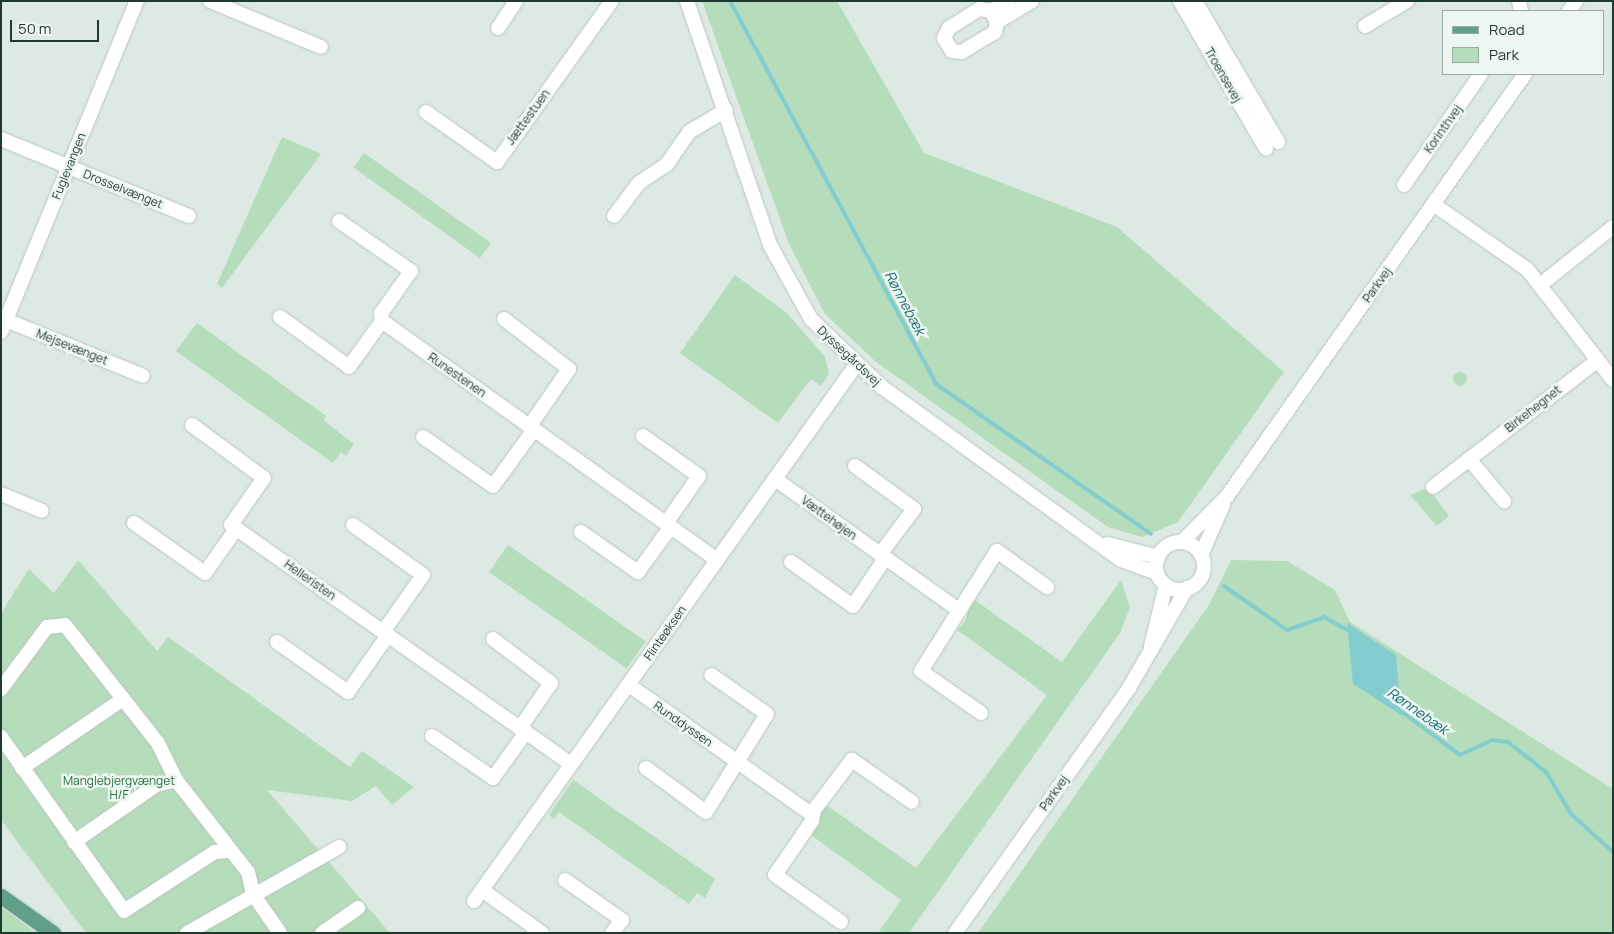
<!DOCTYPE html>
<meta charset="utf-8">
<style>
body{margin:0}
#map{position:relative;width:1614px;height:934px;overflow:hidden;background:#ddeae3;font-family:Manrope,sans-serif}
div>[style]{position:absolute}
.green>*{inset:0;background:#b5dcbb;transform-origin:0 0}
.round{border-radius:50%}
.water>*{inset:0;background:#83cdd1}
.stream>*{height:4px;margin:-2px;padding:0 2px;transform-origin:2px;border-radius:2px;background:#83cdd1}
.roads{filter:drop-shadow(0 0 1px #bcc4c1) drop-shadow(0 0 1px #bcc4c1)}
.minor>*{height:14px;margin:-7px;padding:0 7px;transform-origin:7px;border-radius:7px;background:#fff}
.minor>.ring{margin:-7px;padding:0;box-sizing:content-box;background:none;border:14px solid #fff;border-radius:50%}
.major>*{height:15px;margin:-7.5px;padding:0 7.5px;transform-origin:7.5px;border-radius:7.5px;background:#60a089}
span{translate:-50% -50%;white-space:nowrap;text-align:center;line-height:1.15;-webkit-text-stroke:5px #edf6f1;paint-order:stroke}
.street-label{font-size:12px;color:#1f392f}
.park-label{font-size:12px;color:#28713d}
.water-label{font-size:14px;color:#187076;font-style:italic}
.frame{position:absolute;inset:0;border:2px solid #1f392f;pointer-events:none}
.legend{position:absolute;left:1442px;top:10px;width:162px;height:65px;box-sizing:border-box;background:#edf6f1;border:1px solid #9baaa3;margin:0;padding:6px 9px;list-style:none;font-size:15px;color:#1f392f}
.legend li{display:flex;align-items:center;gap:10px;height:25px}
.legend b{width:25px;border:1px solid #9baaa3}
.scale{position:absolute;left:10px;top:20px;width:89px;height:22px;box-sizing:border-box;border:2px solid #1f392f;border-top:0;padding-left:6px;font-size:15px;line-height:18px;white-space:nowrap;color:#1f392f;-webkit-text-stroke:4px #edf6f1;paint-order:stroke}
</style>
<div id="map">
<div class="green">
<i style="clip-path:polygon(702px 1px,837px 1px,924px 153px,1117px 227px,1284px 372px,1178px 522px,1142px 537px,1108px 527px,876px 362px,825px 314px,789px 244px)"></i>
<i style="clip-path:polygon(282px 137px,321px 154px,222px 288px,217px 284px)"></i>
<i style="clip-path:polygon(364px 153px,491px 243px,480px 258px,357px 170px,354px 167px)"></i>
<i style="clip-path:polygon(735px 275px,787px 313px,825px 357px,829px 374px,821px 386px,811px 379px,778px 423px,680px 353px)"></i>
<i style="clip-path:polygon(197px 323px,326px 416px,324px 421px,354px 444px,346px 456px,341px 452px,333px 463px,176px 351px)"></i>
<i class="round" style="left:1453px;top:372px;width:14px;height:14px"></i>
<i style="clip-path:polygon(1428px 488px,1449px 516px,1437px 526px,1410px 495px)"></i>
<i style="left:508px;top:545px;width:168px;height:33px;rotate:35deg"></i>
<i style="clip-path:polygon(78px 560px,157px 651px,168px 637px,350px 767px,362px 751px,414px 787px,392px 805px,376px 786px,352px 801px,267px 790px,390px 933px,86px 933px,1px 820px,1px 613px,29px 569px,54px 593px)"></i>
<i style="clip-path:polygon(1231px 560px,1287px 561px,1335px 590px,1350px 622px,1613px 789px,1613px 933px,978px 933px,1209px 605px)"></i>
<i style="clip-path:polygon(1121px 580px,1130px 607px,1120px 633px,909px 933px,878px 933px,901px 900px,811px 835px,825px 804px,916px 868px,1047px 695px,957px 630px,965px 622px,972px 598px,1062px 662px)"></i>
<i style="clip-path:polygon(573px 780px,715px 879px,705px 898px,697px 893px,689px 904px,559px 812px,554px 819px,549px 815px)"></i>
<i style="clip-path:polygon(1px 907px,30px 929px,34px 933px,1px 933px)"></i>
</div>
<div class="water">
<i style="clip-path:polygon(1347px 623px,1396px 655px,1401px 715px,1353px 684px)"></i>
</div>
<div class="stream">
<i style="left:730px;top:1px;width:435px;rotate:61.7deg"></i>
<i style="left:936px;top:384px;width:262px;rotate:34.9deg"></i>
<i style="left:1224px;top:586px;width:77px;rotate:34.9deg"></i>
<i style="left:1287px;top:630px;width:39px;rotate:-19deg"></i>
<i style="left:1324px;top:617px;width:29px;rotate:29deg"></i>
<i style="left:1398px;top:709px;width:77px;rotate:36.6deg"></i>
<i style="left:1460px;top:755px;width:35px;rotate:-25deg"></i>
<i style="left:1492px;top:740px;width:16px;rotate:7deg"></i>
<i style="left:1508px;top:742px;width:48px;rotate:38.3deg"></i>
<i style="left:1546px;top:772px;width:49px;rotate:59.2deg"></i>
<i style="left:1571px;top:814px;width:57px;rotate:42.1deg"></i>
</div>
<div class="roads">
<div class="minor">
<i style="left:210px;top:1px;width:120px;rotate:22.5deg"></i>
<i style="left:687px;top:1px;width:258px;rotate:71.2deg"></i>
<i style="left:770px;top:245px;width:85px;rotate:61deg"></i>
<i style="left:811px;top:319px;width:98px;rotate:43.8deg"></i>
<i style="left:882px;top:387px;width:295px;rotate:35.9deg"></i>
<i style="left:1121px;top:560px;width:38px;rotate:20deg"></i>
<i style="left:1180px;top:1px;width:171px;rotate:59.8deg"></i>
<i style="left:1195px;top:1px;width:164px;rotate:59.5deg"></i>
<i style="left:1519px;top:1px;width:10px;rotate:79deg"></i>
<i style="left:991px;top:11px;width:13px;rotate:61deg"></i>
<i style="left:997px;top:22px;width:10px;rotate:101deg"></i>
<i style="left:995px;top:32px;width:39px;rotate:149deg"></i>
<i style="left:962px;top:52px;width:10px;rotate:-174deg"></i>
<i style="left:952px;top:51px;width:15px;rotate:-122deg"></i>
<i style="left:944px;top:38px;width:11px;rotate:-63deg"></i>
<i style="left:949px;top:28px;width:36px;rotate:-32deg"></i>
<i style="left:980px;top:9px;width:11px;rotate:10deg"></i>
<i style="left:991px;top:11px;width:20px;rotate:-30deg"></i>
<i style="left:1569px;top:11px;width:12px;rotate:-55deg"></i>
<i style="left:997px;top:22px;width:41px;rotate:-31deg"></i>
<i style="left:1365px;top:26px;width:49px;rotate:-30.8deg"></i>
<i style="left:498px;top:28px;width:32px;rotate:-56deg"></i>
<i style="left:426px;top:112px;width:87px;rotate:35.2deg"></i>
<i style="left:497px;top:162px;width:198px;rotate:-54.5deg"></i>
<i style="left:1px;top:139px;width:203px;rotate:22.3deg"></i>
<i style="left:1404px;top:185px;width:135px;rotate:-55.3deg"></i>
<i style="left:1433px;top:204px;width:114px;rotate:34.7deg"></i>
<i style="left:1527px;top:269px;width:140px;rotate:52.2deg"></i>
<i style="left:614px;top:216px;width:41px;rotate:-52.9deg"></i>
<i style="left:639px;top:183px;width:34px;rotate:-34deg"></i>
<i style="left:667px;top:164px;width:39px;rotate:-55deg"></i>
<i style="left:689px;top:132px;width:43px;rotate:-30.7deg"></i>
<i style="left:339px;top:221px;width:88px;rotate:34.8deg"></i>
<i style="left:411px;top:271px;width:52px;rotate:125.5deg"></i>
<i style="left:381px;top:313px;width:8px;rotate:83deg"></i>
<i style="left:382px;top:321px;width:412px;rotate:35.5deg"></i>
<i style="left:1540px;top:285px;width:93px;rotate:-38.5deg"></i>
<i style="left:280px;top:317px;width:85px;rotate:35.9deg"></i>
<i style="left:349px;top:367px;width:57px;rotate:-54.3deg"></i>
<i style="left:1px;top:318px;width:153px;rotate:22.2deg"></i>
<i style="left:1px;top:332px;width:358px;rotate:-67.7deg"></i>
<i style="left:192px;top:425px;width:89px;rotate:36.4deg"></i>
<i style="left:264px;top:478px;width:57px;rotate:125.1deg"></i>
<i style="left:231px;top:525px;width:416px;rotate:35.1deg"></i>
<i style="left:423px;top:437px;width:85px;rotate:35deg"></i>
<i style="left:493px;top:486px;width:63px;rotate:-54deg"></i>
<i style="left:530px;top:435px;width:14px;rotate:-78deg"></i>
<i style="left:533px;top:421px;width:63px;rotate:-55.3deg"></i>
<i style="left:569px;top:369px;width:82px;rotate:-142.4deg"></i>
<i style="left:1469px;top:459px;width:55px;rotate:50.2deg"></i>
<i style="left:775px;top:479px;width:224px;rotate:35.5deg"></i>
<i style="left:1433px;top:487px;width:208px;rotate:-37.6deg"></i>
<i style="left:1px;top:494px;width:44px;rotate:22.5deg"></i>
<i style="left:134px;top:523px;width:87px;rotate:35.2deg"></i>
<i style="left:205px;top:573px;width:54px;rotate:-54.8deg"></i>
<i style="left:353px;top:525px;width:86px;rotate:35.5deg"></i>
<i style="left:423px;top:575px;width:70px;rotate:125.1deg"></i>
<i style="left:581px;top:532px;width:70px;rotate:35.1deg"></i>
<i style="left:638px;top:572px;width:49px;rotate:-54.1deg"></i>
<i style="left:667px;top:532px;width:13px;rotate:-81deg"></i>
<i style="left:669px;top:519px;width:52px;rotate:-55.1deg"></i>
<i style="left:699px;top:476px;width:69px;rotate:-144.5deg"></i>
<i style="left:1182px;top:542px;width:66px;rotate:-45.6deg"></i>
<i style="left:1228px;top:495px;width:515px;rotate:-54.8deg"></i>
<i class="ring" style="left:1156px;top:542px;width:34px;height:34px"></i>
<i style="left:1108px;top:544px;width:52px;rotate:14.6deg"></i>
<i style="left:1201px;top:555px;width:55px;rotate:-66.3deg"></i>
<i style="left:791px;top:562px;width:76px;rotate:35.4deg"></i>
<i style="left:853px;top:606px;width:52px;rotate:-56deg"></i>
<i style="left:882px;top:563px;width:14px;rotate:-82deg"></i>
<i style="left:884px;top:549px;width:50px;rotate:-53.1deg"></i>
<i style="left:914px;top:509px;width:73px;rotate:-143.9deg"></i>
<i style="left:493px;top:639px;width:73px;rotate:37.2deg"></i>
<i style="left:551px;top:683px;width:55px;rotate:124.6deg"></i>
<i style="left:277px;top:642px;width:87px;rotate:35.2deg"></i>
<i style="left:348px;top:692px;width:70px;rotate:-54.9deg"></i>
<i style="left:1151px;top:646px;width:63px;rotate:-76.2deg"></i>
<i style="left:629px;top:685px;width:223px;rotate:35.3deg"></i>
<i style="left:1px;top:689px;width:77px;rotate:-53.4deg"></i>
<i style="left:47px;top:627px;width:18px;rotate:-6deg"></i>
<i style="left:65px;top:625px;width:150px;rotate:51.8deg"></i>
<i style="left:158px;top:743px;width:41px;rotate:64.1deg"></i>
<i style="left:176px;top:780px;width:117px;rotate:52deg"></i>
<i style="left:248px;top:872px;width:23px;rotate:77deg"></i>
<i style="left:253px;top:894px;width:47px;rotate:55.3deg"></i>
<i style="left:981px;top:713px;width:73px;rotate:-145deg"></i>
<i style="left:921px;top:671px;width:142px;rotate:-57.7deg"></i>
<i style="left:997px;top:551px;width:62px;rotate:35.8deg"></i>
<i style="left:432px;top:736px;width:74px;rotate:34.5deg"></i>
<i style="left:493px;top:778px;width:57px;rotate:-54.3deg"></i>
<i style="left:1px;top:737px;width:213px;rotate:54.7deg"></i>
<i style="left:124px;top:911px;width:108px;rotate:-33deg"></i>
<i style="left:215px;top:852px;width:16px;rotate:-4deg"></i>
<i style="left:22px;top:768px;width:122px;rotate:-34.3deg"></i>
<i style="left:646px;top:768px;width:74px;rotate:36.3deg"></i>
<i style="left:706px;top:812px;width:115px;rotate:-58.1deg"></i>
<i style="left:767px;top:714px;width:68px;rotate:-145.1deg"></i>
<i style="left:74px;top:842px;width:100px;rotate:-34.8deg"></i>
<i style="left:156px;top:785px;width:21px;rotate:-14deg"></i>
<i style="left:565px;top:880px;width:70px;rotate:35.1deg"></i>
<i style="left:622px;top:920px;width:16px;rotate:128deg"></i>
<i style="left:482px;top:890px;width:74px;rotate:35.6deg"></i>
<i style="left:474px;top:901px;width:658px;rotate:-54.52deg"></i>
<i style="left:841px;top:922px;width:81px;rotate:-144.5deg"></i>
<i style="left:775px;top:875px;width:65px;rotate:-55.6deg"></i>
<i style="left:812px;top:821px;width:11px;rotate:-80deg"></i>
<i style="left:814px;top:810px;width:63px;rotate:-52.8deg"></i>
<i style="left:852px;top:760px;width:73px;rotate:35deg"></i>
<i style="left:187px;top:933px;width:175px;rotate:-29.5deg"></i>
<i style="left:322px;top:933px;width:44px;rotate:-34.8deg"></i>
<i style="left:955px;top:933px;width:301px;rotate:-54.6deg"></i>
<i style="left:1129px;top:688px;width:116px;rotate:-59.9deg"></i>
</div>
<div class="major">
<i style="left:1px;top:896px;width:64px;rotate:35.4deg"></i>
</div>
</div>
<div class="street-label">
<span style="left:1223px;top:75px;rotate:60deg">Troensevej</span>
<span style="left:528px;top:117px;rotate:-54deg">Jættestuen</span>
<span style="left:1443px;top:129px;rotate:-55deg">Korinthvej</span>
<span style="left:69px;top:166px;rotate:-68deg">Fuglevangen</span>
<span style="left:123px;top:189px;rotate:22deg">Drosselvænget</span>
<span style="left:1377px;top:285px;rotate:-55deg">Parkvej</span>
<span style="left:72px;top:347px;rotate:22deg">Mejsevænget</span>
<span style="left:849px;top:356px;rotate:43deg">Dyssegårdsvej</span>
<span style="left:457px;top:375px;rotate:35deg">Runestenen</span>
<span style="left:1533px;top:409px;rotate:-38deg">Birkehegnet</span>
<span style="left:829px;top:518px;rotate:36deg">Vættehøjen</span>
<span style="left:310px;top:580px;rotate:35deg">Helleristen</span>
<span style="left:665px;top:633px;rotate:-55deg">Flinteøksen</span>
<span style="left:683px;top:724px;rotate:35deg">Runddyssen</span>
<span style="left:1054px;top:793px;rotate:-55deg">Parkvej</span>
</div>
<div class="park-label">
<span style="left:119px;top:788px">Manglebjergvænget<br>H/F</span>
</div>
<div class="water-label">
<span style="left:905px;top:303px;rotate:62deg">Rønnebæk</span>
<span style="left:1418px;top:711px;rotate:35deg">Rønnebæk</span>
</div>
<div class="frame"></div>
<ul class="legend">
<li><b style="height:6px;background:#60a089"></b>Road</li>
<li><b style="height:14px;background:#b5dcbb"></b>Park</li>
</ul>
<div class="scale">50 m</div>
</div>
